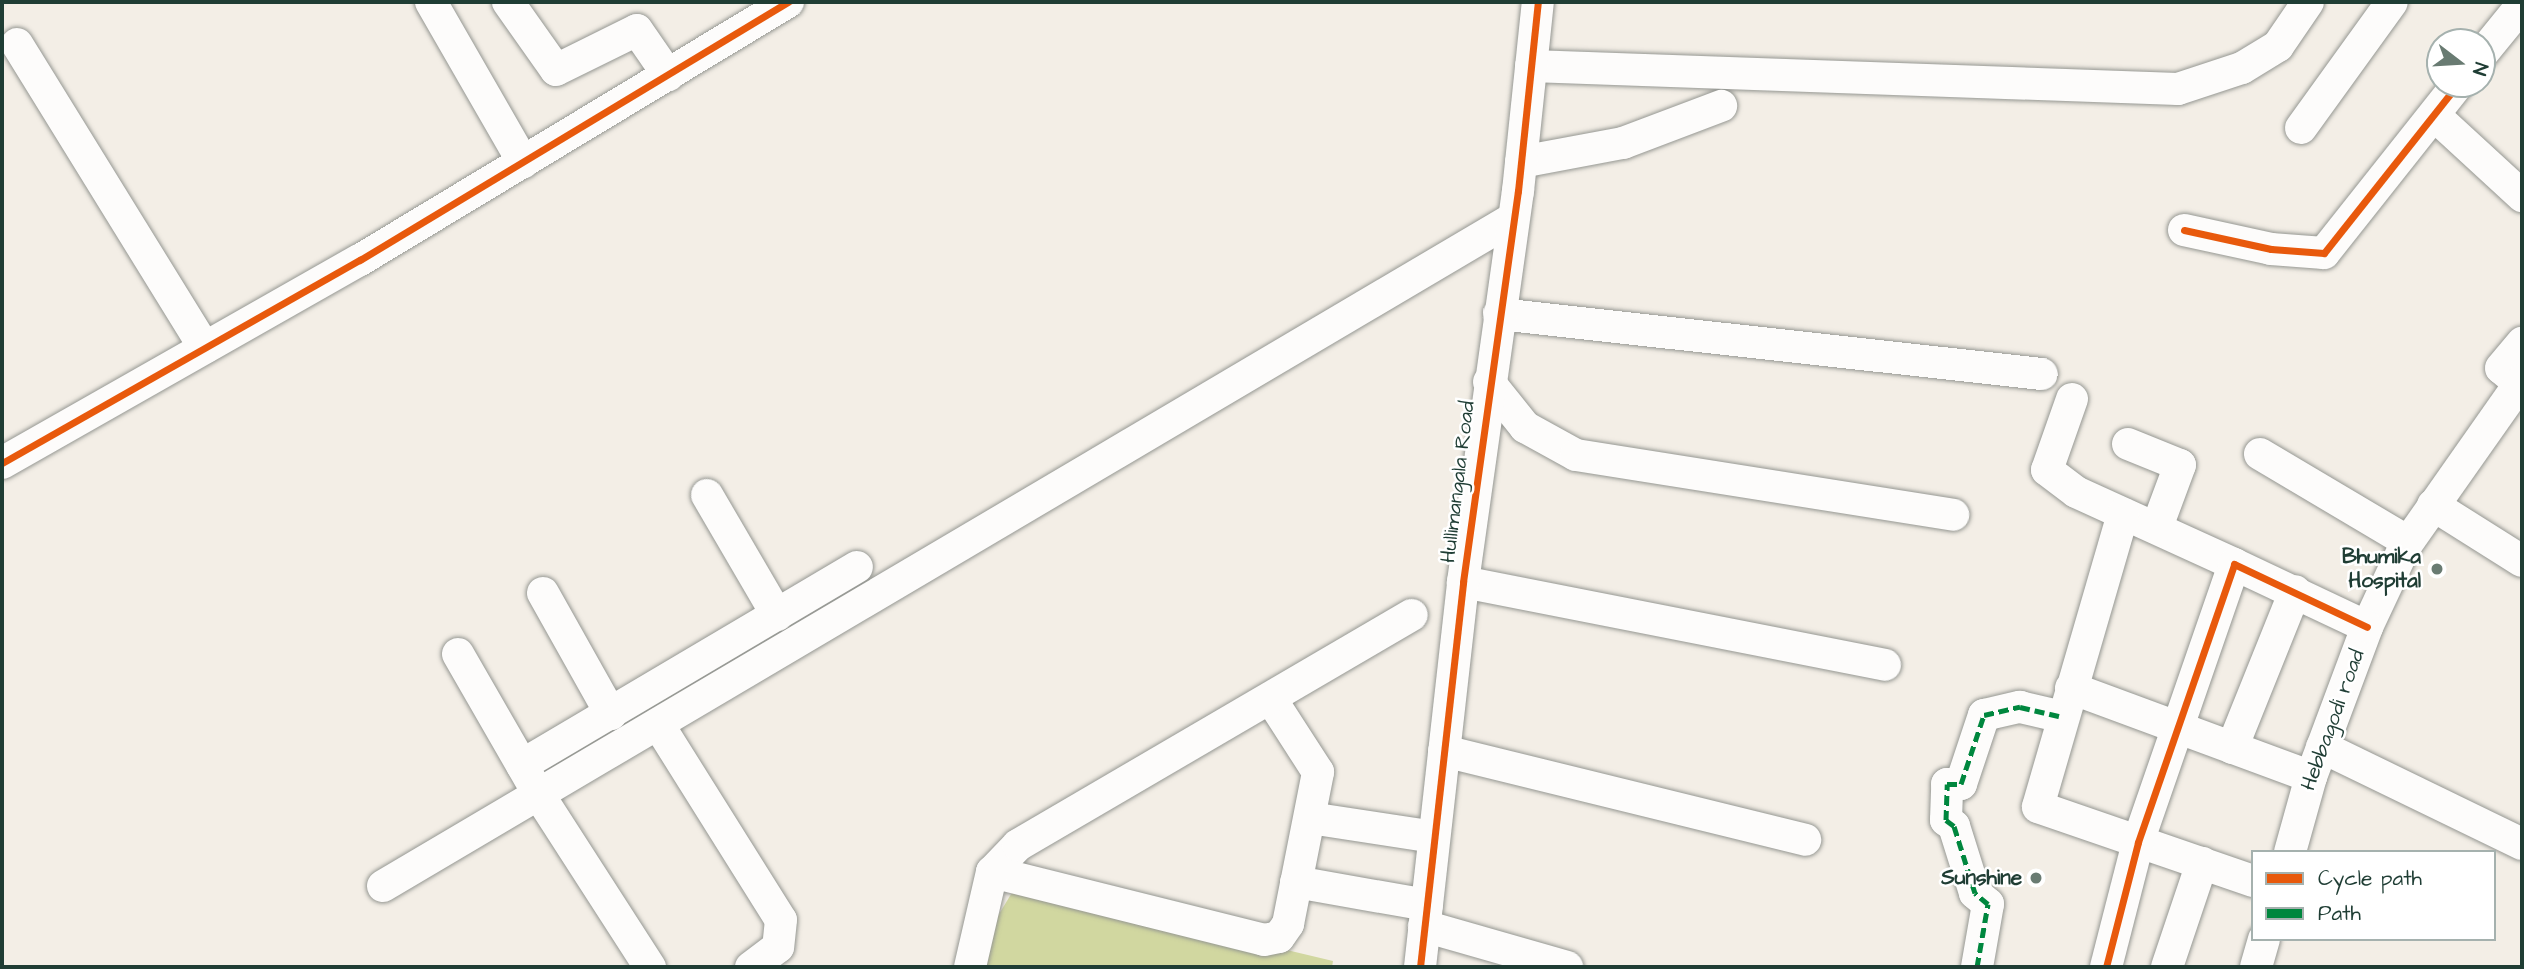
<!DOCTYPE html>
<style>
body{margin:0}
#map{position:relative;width:2524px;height:969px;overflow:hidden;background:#f3eee6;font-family:"Architects Daughter",sans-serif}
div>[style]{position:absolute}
.green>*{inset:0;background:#d1d7a0}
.roads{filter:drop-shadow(0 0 2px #959792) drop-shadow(0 0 2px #959792)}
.minor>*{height:32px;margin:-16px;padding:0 16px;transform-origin:16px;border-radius:16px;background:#fdfcfb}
.quiet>*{height:5px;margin-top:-2.5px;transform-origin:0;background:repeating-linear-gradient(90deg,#00873e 0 10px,transparent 0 15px)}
.cycleway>*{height:7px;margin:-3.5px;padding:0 3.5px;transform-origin:3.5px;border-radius:3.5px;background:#e8590c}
.dots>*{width:19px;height:19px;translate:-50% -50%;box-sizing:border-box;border:4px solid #fff;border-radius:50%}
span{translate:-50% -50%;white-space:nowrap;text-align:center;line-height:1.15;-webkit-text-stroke:5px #fff;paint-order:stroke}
.street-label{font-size:21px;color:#1f3d34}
.poi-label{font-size:21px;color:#1f3d34;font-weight:700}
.right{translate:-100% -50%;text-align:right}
.frame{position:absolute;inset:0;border:4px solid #1f3d34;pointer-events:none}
.legend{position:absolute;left:2251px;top:850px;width:245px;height:91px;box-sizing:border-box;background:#fff;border:2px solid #a5b1ae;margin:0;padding:9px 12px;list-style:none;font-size:21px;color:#1f3d34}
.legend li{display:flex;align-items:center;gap:14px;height:35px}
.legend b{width:35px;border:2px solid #a5b1ae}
.north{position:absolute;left:2426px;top:28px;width:70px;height:70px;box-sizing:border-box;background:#fff;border:2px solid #a5b1ae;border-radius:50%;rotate:107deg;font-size:19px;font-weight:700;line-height:28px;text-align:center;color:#1f3d34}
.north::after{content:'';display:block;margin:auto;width:24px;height:32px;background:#697b72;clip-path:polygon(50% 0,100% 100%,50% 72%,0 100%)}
</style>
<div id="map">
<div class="green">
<i style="clip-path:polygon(1016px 886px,1333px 961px,1332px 967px,982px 967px,990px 929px)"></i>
</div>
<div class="roads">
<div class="minor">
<i style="left:431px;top:2px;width:185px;rotate:60.1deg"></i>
<i style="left:508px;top:2px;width:83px;rotate:54.8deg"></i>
<i style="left:556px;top:70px;width:90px;rotate:-26.3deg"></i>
<i style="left:637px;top:30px;width:55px;rotate:55.4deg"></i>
<i style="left:17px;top:44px;width:357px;rotate:58.3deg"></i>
<i style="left:2482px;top:54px;width:63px;rotate:-50.8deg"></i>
<i style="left:1531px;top:66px;width:647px;rotate:2.04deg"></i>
<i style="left:2178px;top:89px;width:67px;rotate:-18.2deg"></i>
<i style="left:2242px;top:68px;width:42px;rotate:-31.4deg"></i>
<i style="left:2278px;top:46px;width:53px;rotate:-55.7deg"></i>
<i style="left:2434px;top:115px;width:120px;rotate:42.6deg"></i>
<i style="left:2301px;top:128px;width:155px;rotate:-54.2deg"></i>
<i style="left:1521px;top:162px;width:104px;rotate:-10.6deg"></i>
<i style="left:1623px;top:143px;width:105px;rotate:-20.7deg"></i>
<i style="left:2184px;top:230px;width:89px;rotate:12.3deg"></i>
<i style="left:2271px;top:249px;width:53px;rotate:4.3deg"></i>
<i style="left:2324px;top:253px;width:216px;rotate:-51.6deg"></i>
<i style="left:1499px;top:314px;width:546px;rotate:6.31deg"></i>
<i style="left:1489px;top:382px;width:58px;rotate:51.3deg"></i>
<i style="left:1525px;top:427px;width:58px;rotate:28.8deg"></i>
<i style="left:1576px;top:455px;width:382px;rotate:9deg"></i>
<i style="left:2519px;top:383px;width:23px;rotate:-140deg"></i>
<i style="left:2501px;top:368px;width:33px;rotate:-50deg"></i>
<i style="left:2072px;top:399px;width:75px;rotate:109.4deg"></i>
<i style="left:2047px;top:470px;width:36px;rotate:37deg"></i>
<i style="left:2076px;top:492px;width:174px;rotate:24.5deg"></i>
<i style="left:2128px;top:444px;width:56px;rotate:22deg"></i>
<i style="left:2180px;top:465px;width:66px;rotate:110.4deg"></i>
<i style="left:2260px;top:454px;width:172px;rotate:30.7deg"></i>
<i style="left:2px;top:463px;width:412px;rotate:-29.6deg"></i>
<i style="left:360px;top:260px;width:500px;rotate:-31.1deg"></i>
<i style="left:707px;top:495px;width:139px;rotate:59.7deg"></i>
<i style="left:2433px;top:505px;width:105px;rotate:32.2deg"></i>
<i style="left:2123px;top:514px;width:305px;rotate:106.2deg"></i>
<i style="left:2038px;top:807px;width:227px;rotate:19deg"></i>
<i style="left:1463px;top:582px;width:430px;rotate:11.1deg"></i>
<i style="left:543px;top:593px;width:139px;rotate:60.7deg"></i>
<i style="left:458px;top:654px;width:163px;rotate:60.1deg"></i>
<i style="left:539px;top:795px;width:205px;rotate:57.2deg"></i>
<i style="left:2071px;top:688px;width:256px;rotate:20.3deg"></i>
<i style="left:658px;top:724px;width:231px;rotate:57.9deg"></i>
<i style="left:781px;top:920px;width:27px;rotate:96deg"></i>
<i style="left:778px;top:947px;width:34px;rotate:143deg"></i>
<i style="left:2322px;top:747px;width:222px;rotate:25.9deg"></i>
<i style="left:2232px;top:748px;width:169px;rotate:-68.1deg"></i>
<i style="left:1444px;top:751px;width:372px;rotate:13.8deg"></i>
<i style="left:522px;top:765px;width:389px;rotate:-30.6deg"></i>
<i style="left:1310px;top:818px;width:125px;rotate:8.7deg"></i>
<i style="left:2290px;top:852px;width:78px;rotate:-74.4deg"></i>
<i style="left:2311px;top:777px;width:160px;rotate:-69.5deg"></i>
<i style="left:2367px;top:627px;width:87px;rotate:-64.9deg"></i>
<i style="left:2404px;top:548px;width:205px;rotate:-54.9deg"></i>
<i style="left:992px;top:872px;width:280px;rotate:14deg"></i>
<i style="left:1264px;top:940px;width:15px;rotate:-11deg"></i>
<i style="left:1279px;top:937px;width:16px;rotate:-55deg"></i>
<i style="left:1288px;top:924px;width:155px;rotate:-78.8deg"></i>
<i style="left:1318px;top:772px;width:87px;rotate:-122.8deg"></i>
<i style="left:1296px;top:882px;width:133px;rotate:10deg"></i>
<i style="left:383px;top:886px;width:1311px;rotate:-30.57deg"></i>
<i style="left:1424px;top:926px;width:149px;rotate:16deg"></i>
<i style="left:970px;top:967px;width:98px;rotate:-77deg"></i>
<i style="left:992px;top:872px;width:37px;rotate:-46deg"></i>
<i style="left:1018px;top:845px;width:456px;rotate:-30.3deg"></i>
<i style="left:1420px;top:967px;width:387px;rotate:-83.6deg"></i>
<i style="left:1463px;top:582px;width:395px;rotate:-82deg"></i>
<i style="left:1518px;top:191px;width:190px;rotate:-84deg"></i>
<i style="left:1977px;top:967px;width:64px;rotate:-80.1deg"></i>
<i style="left:1988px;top:904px;width:17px;rotate:-140deg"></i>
<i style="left:1975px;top:893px;width:70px;rotate:-107.4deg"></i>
<i style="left:1954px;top:826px;width:10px;rotate:-143deg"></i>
<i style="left:1946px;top:820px;width:36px;rotate:-88deg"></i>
<i style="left:1947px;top:784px;width:14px"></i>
<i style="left:1961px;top:784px;width:73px;rotate:-71.6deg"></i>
<i style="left:1984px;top:715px;width:37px;rotate:-13deg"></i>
<i style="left:2020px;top:707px;width:44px;rotate:13.1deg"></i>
<i style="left:2106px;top:967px;width:129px;rotate:-75.6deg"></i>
<i style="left:2138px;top:842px;width:294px;rotate:-70.9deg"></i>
<i style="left:2234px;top:564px;width:147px;rotate:25.3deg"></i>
<i style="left:2167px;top:967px;width:110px;rotate:-71.4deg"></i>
<i style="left:2256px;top:967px;width:29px;rotate:-74deg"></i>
</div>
</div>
<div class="quiet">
<i style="left:1977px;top:967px;width:64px;rotate:-80.1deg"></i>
<i style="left:1988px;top:904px;width:17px;rotate:-140deg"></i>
<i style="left:1975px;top:893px;width:70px;rotate:-107.4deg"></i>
<i style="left:1954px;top:826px;width:10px;rotate:-143deg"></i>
<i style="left:1946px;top:820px;width:36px;rotate:-88deg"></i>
<i style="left:1947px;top:784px;width:14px"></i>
<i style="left:1961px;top:784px;width:73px;rotate:-71.6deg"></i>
<i style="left:1984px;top:715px;width:37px;rotate:-13deg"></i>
<i style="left:2020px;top:707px;width:44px;rotate:13.1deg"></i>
</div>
<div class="cycleway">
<i style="left:2184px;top:230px;width:89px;rotate:12.3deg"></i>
<i style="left:2271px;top:249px;width:53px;rotate:4.3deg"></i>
<i style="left:2324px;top:253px;width:216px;rotate:-51.6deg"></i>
<i style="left:2px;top:463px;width:412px;rotate:-29.6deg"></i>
<i style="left:360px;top:260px;width:500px;rotate:-31.1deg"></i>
<i style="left:1420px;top:967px;width:387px;rotate:-83.6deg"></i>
<i style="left:1463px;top:582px;width:395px;rotate:-82deg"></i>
<i style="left:1518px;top:191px;width:190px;rotate:-84deg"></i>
<i style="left:2106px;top:967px;width:129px;rotate:-75.6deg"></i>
<i style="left:2138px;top:842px;width:294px;rotate:-70.9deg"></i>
<i style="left:2234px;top:564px;width:147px;rotate:25.3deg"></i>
</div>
<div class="dots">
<i style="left:2437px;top:569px;background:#697b72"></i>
<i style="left:2036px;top:878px;background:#697b72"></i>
</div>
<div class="street-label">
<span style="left:1458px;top:482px;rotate:-83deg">Hullimangala Road</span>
<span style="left:2333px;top:720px;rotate:-70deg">Hebbagodi road</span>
</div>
<div class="poi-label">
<span class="right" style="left:2421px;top:569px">Bhumika<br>Hospital</span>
<span class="right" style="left:2022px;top:878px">Sunshine</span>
</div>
<div class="frame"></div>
<ul class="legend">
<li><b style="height:9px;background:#e8590c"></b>Cycle path</li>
<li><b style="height:9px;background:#00873e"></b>Path</li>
</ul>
<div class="north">N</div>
</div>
